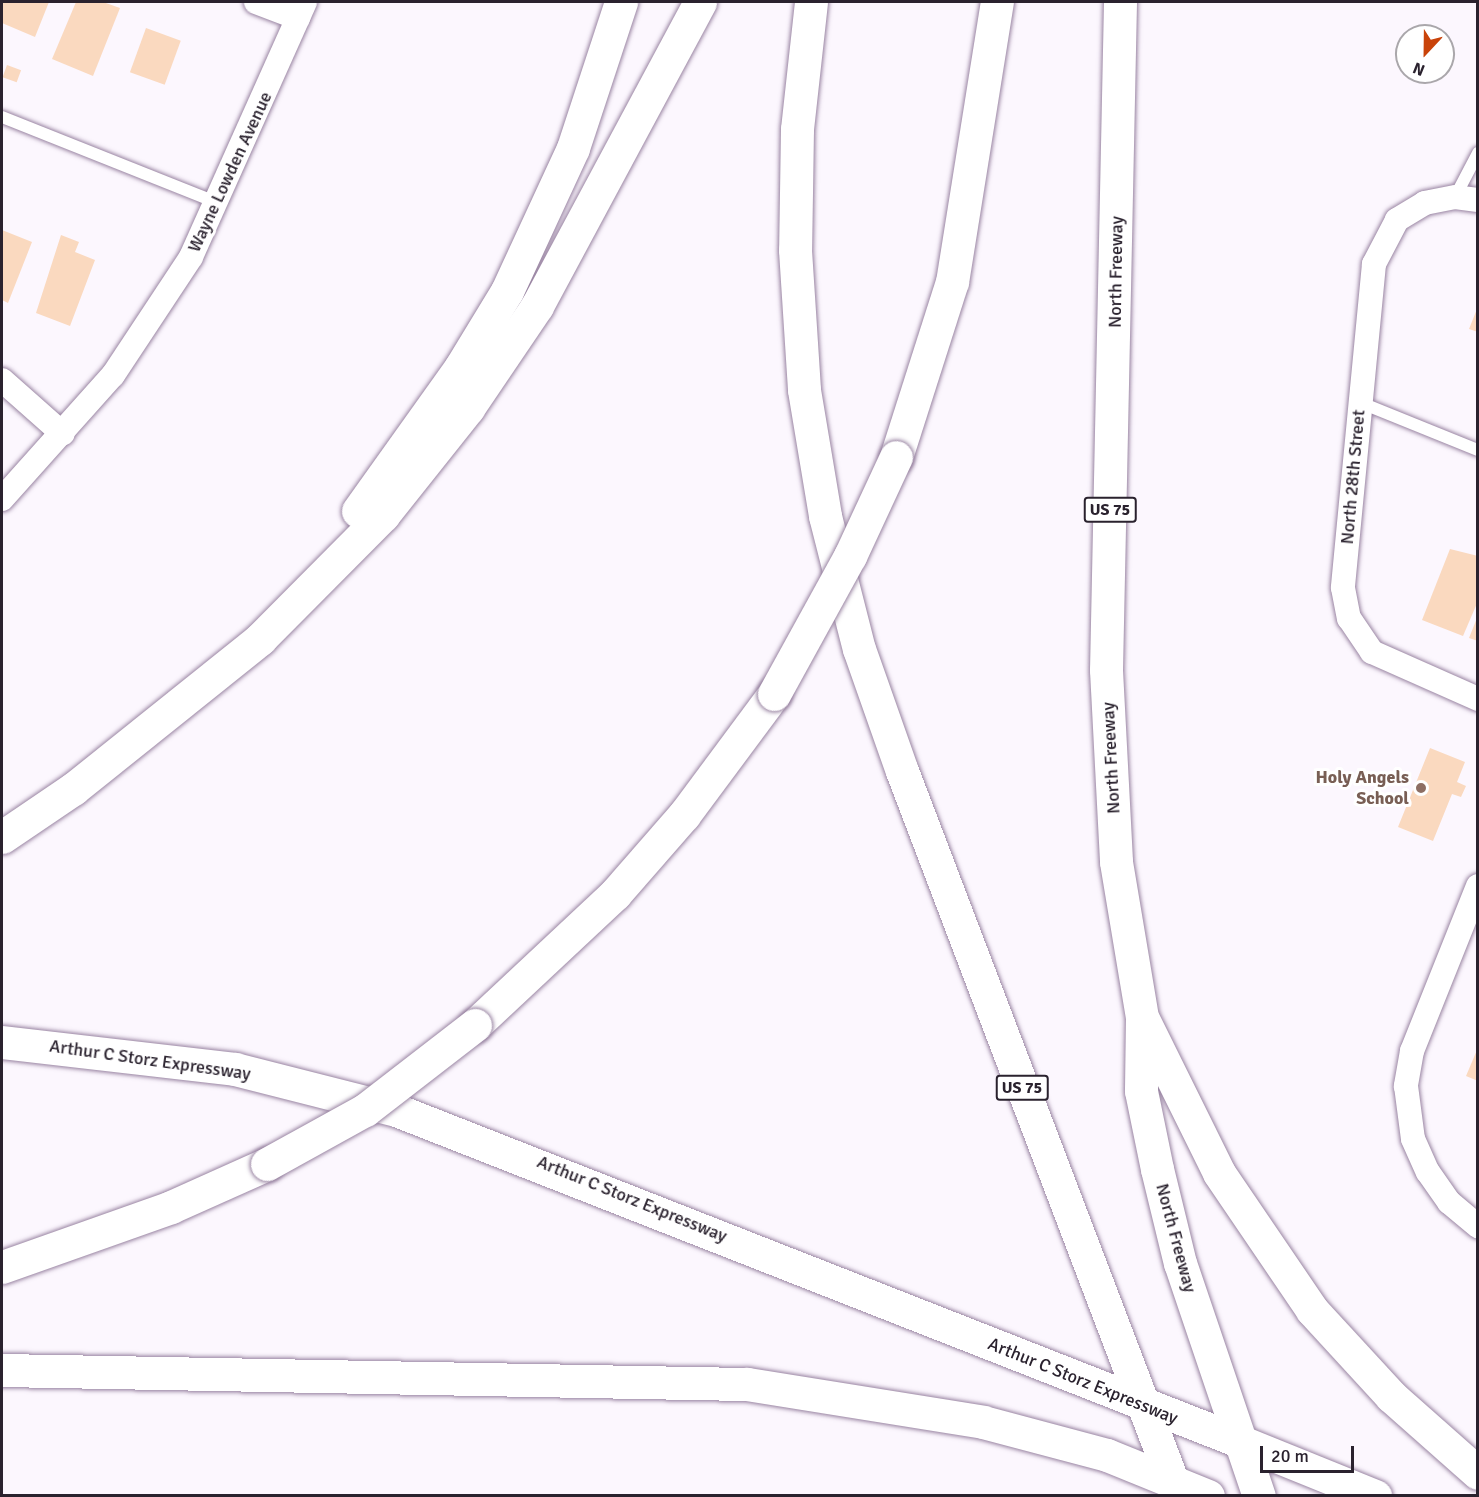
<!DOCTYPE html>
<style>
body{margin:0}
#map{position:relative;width:1479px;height:1497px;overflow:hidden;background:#fcf7fe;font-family:Signika,sans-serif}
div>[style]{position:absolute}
.building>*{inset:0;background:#fad9bf;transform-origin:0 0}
.roads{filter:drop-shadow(0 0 2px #9984a2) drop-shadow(0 0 2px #9984a2)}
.lane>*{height:12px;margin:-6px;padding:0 6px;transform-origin:6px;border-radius:6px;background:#fff}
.street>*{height:24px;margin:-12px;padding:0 12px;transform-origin:12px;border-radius:12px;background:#fff}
.primary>*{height:33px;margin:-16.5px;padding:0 16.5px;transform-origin:16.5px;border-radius:16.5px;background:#fff}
.highway>*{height:33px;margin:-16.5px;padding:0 16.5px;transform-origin:16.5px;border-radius:16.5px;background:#fff}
.bridges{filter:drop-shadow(0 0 2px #9984a2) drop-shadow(0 0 2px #9984a2)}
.highway-bridge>*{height:33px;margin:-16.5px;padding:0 16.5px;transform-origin:16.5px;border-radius:16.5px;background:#fff}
.dots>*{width:16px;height:16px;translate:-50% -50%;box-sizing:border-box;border:3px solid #fff;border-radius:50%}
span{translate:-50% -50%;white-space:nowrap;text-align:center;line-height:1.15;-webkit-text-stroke:6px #fff;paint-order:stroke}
.shield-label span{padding:2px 4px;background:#fff;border:2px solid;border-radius:4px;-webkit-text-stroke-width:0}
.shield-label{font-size:16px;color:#2a222e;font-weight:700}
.street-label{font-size:18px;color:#2a222e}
.education-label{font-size:18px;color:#785e54;font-weight:700}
.right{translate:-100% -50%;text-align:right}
.frame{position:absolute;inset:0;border:3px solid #2a222e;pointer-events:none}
.north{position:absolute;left:1395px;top:24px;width:60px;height:60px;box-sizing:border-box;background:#fff;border:2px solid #aaa7ab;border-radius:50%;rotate:202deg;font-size:16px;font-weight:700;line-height:24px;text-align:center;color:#2a222e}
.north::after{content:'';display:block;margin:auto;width:21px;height:27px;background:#c9430a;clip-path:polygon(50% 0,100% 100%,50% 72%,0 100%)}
.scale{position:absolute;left:1260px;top:1446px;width:94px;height:27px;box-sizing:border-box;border:3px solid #2a222e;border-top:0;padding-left:8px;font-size:18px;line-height:21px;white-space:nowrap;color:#2a222e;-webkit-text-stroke:4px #fff;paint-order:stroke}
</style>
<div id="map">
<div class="building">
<i style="clip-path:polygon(2px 2px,49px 2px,35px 37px,2px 23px)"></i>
<i style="clip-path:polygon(76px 2px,103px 2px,120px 8px,93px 76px,52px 59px)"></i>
<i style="left:146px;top:28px;width:37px;height:47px;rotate:20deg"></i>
<i style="left:7px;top:65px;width:15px;height:13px;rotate:20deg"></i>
<i style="clip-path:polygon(2px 230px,32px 242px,8px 303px,2px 300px)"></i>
<i style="clip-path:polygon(61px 235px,79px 242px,75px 252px,95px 260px,70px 326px,36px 313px)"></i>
<i style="clip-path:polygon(1477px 309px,1478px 309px,1478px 332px,1469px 329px)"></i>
<i style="clip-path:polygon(1450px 549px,1478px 556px,1478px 601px,1463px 636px,1422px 620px)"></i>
<i style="clip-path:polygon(1477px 618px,1478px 618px,1478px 641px,1469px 638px)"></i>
<i style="clip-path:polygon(1430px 748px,1465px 762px,1457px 782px,1466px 786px,1461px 797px,1452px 794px,1433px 841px,1398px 827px)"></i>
<i style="clip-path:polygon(1477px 1050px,1478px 1050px,1478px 1081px,1466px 1076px)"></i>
</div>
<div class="roads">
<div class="lane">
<i style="left:2px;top:117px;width:232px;rotate:21.7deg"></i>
<i style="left:1455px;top:197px;width:50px;rotate:-62.4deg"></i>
<i style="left:1359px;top:402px;width:128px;rotate:22deg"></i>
</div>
<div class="street">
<i style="left:256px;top:2px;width:45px;rotate:20.9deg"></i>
<i style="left:1478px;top:200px;width:23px;rotate:-173deg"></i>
<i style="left:1455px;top:197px;width:31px;rotate:169deg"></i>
<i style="left:1425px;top:203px;width:33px;rotate:149deg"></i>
<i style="left:1397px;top:220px;width:50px;rotate:117.6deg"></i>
<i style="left:1374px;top:264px;width:325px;rotate:95.5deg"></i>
<i style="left:1343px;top:588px;width:31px;rotate:79deg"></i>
<i style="left:1349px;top:618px;width:41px;rotate:55.9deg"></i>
<i style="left:1372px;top:652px;width:116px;rotate:23.9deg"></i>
<i style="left:2px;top:380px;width:81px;rotate:41.5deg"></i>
<i style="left:2px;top:499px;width:166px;rotate:-48.2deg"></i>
<i style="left:113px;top:375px;width:141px;rotate:-56.5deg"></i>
<i style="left:191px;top:257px;width:279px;rotate:-65.9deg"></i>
<i style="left:1478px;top:886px;width:178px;rotate:111.8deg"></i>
<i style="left:1412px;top:1051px;width:36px;rotate:100deg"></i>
<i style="left:1406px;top:1086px;width:53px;rotate:82.5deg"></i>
<i style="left:1413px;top:1139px;width:36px;rotate:66deg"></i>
<i style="left:1428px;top:1172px;width:37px;rotate:55deg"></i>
<i style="left:1449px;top:1202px;width:38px;rotate:40deg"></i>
</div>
<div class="primary">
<i style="left:1239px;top:1441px;width:147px;rotate:22deg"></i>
</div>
<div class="highway">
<i style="left:811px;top:2px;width:128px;rotate:96.3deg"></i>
<i style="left:797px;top:129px;width:121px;rotate:90.9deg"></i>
<i style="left:795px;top:250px;width:140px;rotate:86.3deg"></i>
<i style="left:804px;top:390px;width:128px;rotate:80.5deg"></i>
<i style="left:825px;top:516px;width:137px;rotate:75.7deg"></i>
<i style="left:859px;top:649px;width:129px;rotate:70.6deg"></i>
<i style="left:902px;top:771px;width:776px;rotate:69.16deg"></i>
<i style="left:1120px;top:2px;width:668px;rotate:91.2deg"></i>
<i style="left:1106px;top:670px;width:192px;rotate:87deg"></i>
<i style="left:1116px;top:862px;width:157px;rotate:80.5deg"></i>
<i style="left:1142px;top:1017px;width:74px;rotate:90.8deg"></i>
<i style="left:1141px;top:1091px;width:80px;rotate:78.4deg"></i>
<i style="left:1157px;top:1169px;width:97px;rotate:76.3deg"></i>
<i style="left:1180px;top:1263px;width:246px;rotate:71.3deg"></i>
<i style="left:896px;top:457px;width:184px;rotate:-72.3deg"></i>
<i style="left:952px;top:282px;width:284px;rotate:-80.9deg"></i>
<i style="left:358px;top:511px;width:176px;rotate:-54.5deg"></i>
<i style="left:460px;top:368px;width:90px;rotate:-58.6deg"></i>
<i style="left:507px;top:291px;width:157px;rotate:-65.2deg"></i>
<i style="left:573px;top:148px;width:154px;rotate:-71.8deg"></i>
<i style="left:2px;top:837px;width:86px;rotate:-34.1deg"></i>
<i style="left:73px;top:789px;width:240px;rotate:-38.7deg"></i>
<i style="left:260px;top:639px;width:175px;rotate:-45.2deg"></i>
<i style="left:383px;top:515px;width:137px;rotate:-51.5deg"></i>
<i style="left:468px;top:408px;width:123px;rotate:-55.9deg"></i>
<i style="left:537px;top:306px;width:345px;rotate:-61.8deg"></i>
<i style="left:1144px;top:1021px;width:169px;rotate:63.7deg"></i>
<i style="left:1219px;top:1173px;width:166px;rotate:55.8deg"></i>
<i style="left:1312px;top:1310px;width:117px;rotate:47.4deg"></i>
<i style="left:1391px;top:1396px;width:116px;rotate:41.5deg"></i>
<i style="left:475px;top:1025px;width:192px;rotate:-43.1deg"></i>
<i style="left:615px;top:894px;width:105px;rotate:-48.9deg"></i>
<i style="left:684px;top:815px;width:151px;rotate:-53.4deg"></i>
<i style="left:2px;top:1042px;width:235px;rotate:6.6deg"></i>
<i style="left:235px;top:1069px;width:166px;rotate:14.3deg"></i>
<i style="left:396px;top:1110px;width:906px;rotate:21.44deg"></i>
<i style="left:2px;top:1267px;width:179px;rotate:-19.5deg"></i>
<i style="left:171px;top:1207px;width:105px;rotate:-24.1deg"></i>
<i style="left:2px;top:1370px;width:745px;rotate:1.08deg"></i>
<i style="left:747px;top:1384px;width:239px;rotate:9.1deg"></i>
<i style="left:983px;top:1422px;width:128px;rotate:14.9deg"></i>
<i style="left:1107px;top:1455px;width:109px;rotate:22.1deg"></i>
</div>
</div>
<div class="bridges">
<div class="highway-bridge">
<i style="left:774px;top:694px;width:158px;rotate:-61.2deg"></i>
<i style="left:850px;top:556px;width:109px;rotate:-65.1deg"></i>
<i style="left:267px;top:1164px;width:112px;rotate:-28.9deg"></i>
<i style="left:365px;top:1110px;width:139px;rotate:-37.7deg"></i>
</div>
</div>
<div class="dots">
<i style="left:1421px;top:788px;background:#8d6e63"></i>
</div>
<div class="shield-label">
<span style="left:1110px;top:510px">US 75</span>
<span style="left:1022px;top:1088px">US 75</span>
</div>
<div class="street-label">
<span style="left:230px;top:172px;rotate:-65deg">Wayne Lowden Avenue</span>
<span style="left:1116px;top:272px;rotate:-89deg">North Freeway</span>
<span style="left:1353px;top:477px;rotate:-85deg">North 28th Street</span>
<span style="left:1111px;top:758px;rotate:-93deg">North Freeway</span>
<span style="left:150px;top:1060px;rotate:8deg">Arthur C Storz Expressway</span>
<span style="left:632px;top:1199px;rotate:22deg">Arthur C Storz Expressway</span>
<span style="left:1176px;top:1238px;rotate:75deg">North Freeway</span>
<span style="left:1083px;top:1381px;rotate:22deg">Arthur C Storz Expressway</span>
</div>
<div class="education-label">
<span class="right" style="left:1409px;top:788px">Holy Angels<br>School</span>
</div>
<div class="frame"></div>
<div class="north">N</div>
<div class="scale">20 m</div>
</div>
